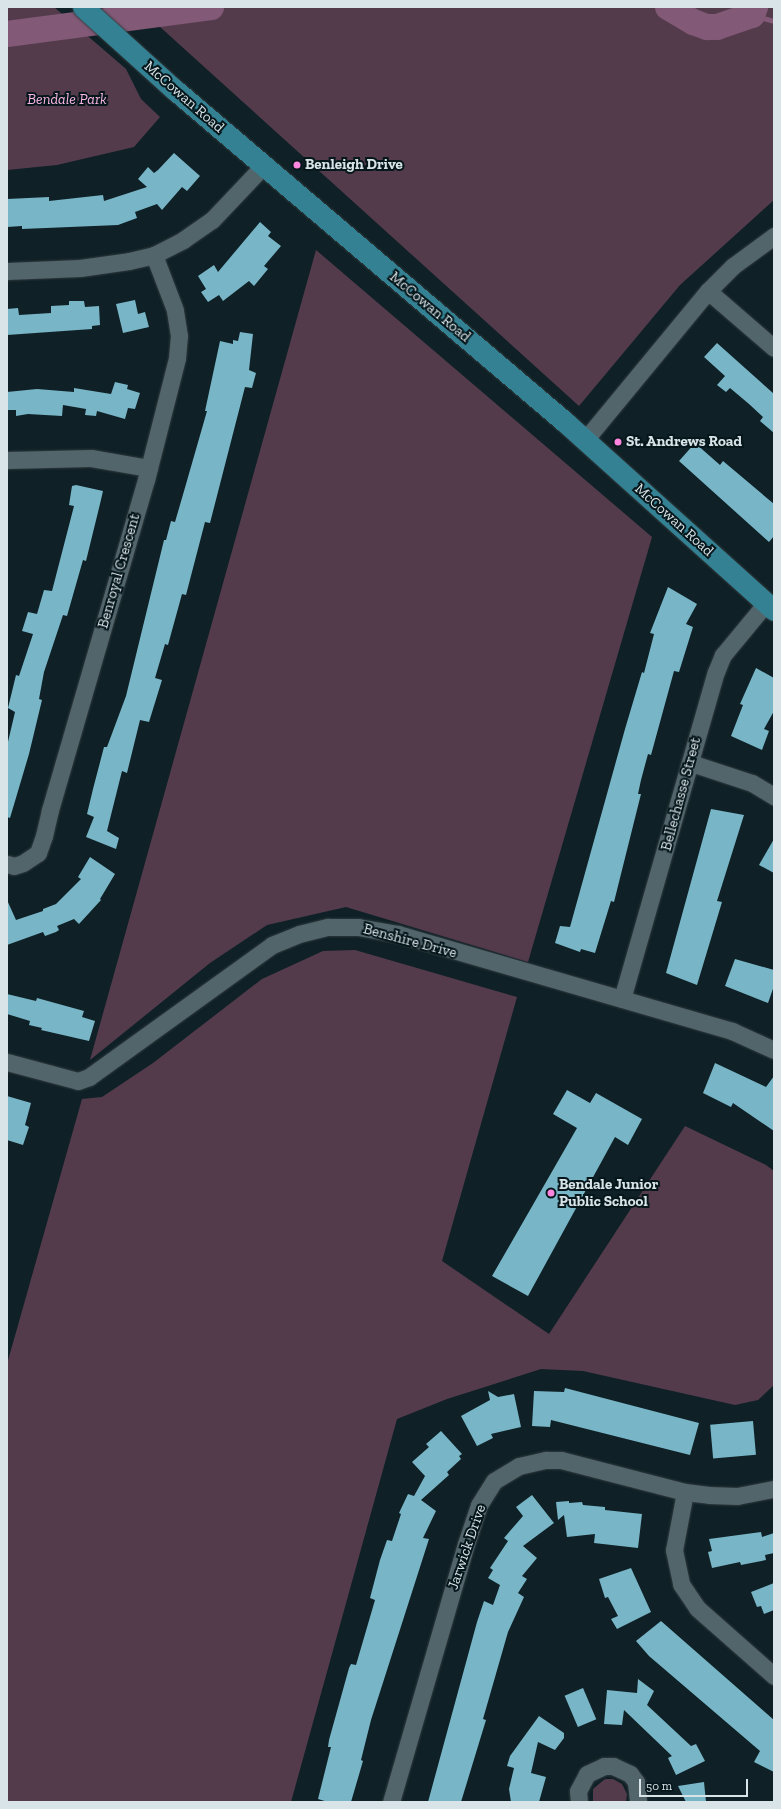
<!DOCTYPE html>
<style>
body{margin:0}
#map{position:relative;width:781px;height:1809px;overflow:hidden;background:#0f2126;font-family:"Zilla Slab",serif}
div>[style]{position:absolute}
.green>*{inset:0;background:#543b4c}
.stream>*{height:4.5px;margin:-2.25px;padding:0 2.25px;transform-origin:2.25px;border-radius:2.25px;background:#825976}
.river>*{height:26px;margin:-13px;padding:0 13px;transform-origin:13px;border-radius:13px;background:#825976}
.building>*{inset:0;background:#78b5c6;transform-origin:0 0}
.roads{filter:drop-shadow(0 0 1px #303a3e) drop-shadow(0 0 1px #303a3e)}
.minor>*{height:17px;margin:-8.5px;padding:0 8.5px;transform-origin:8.5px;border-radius:8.5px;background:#52656b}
.major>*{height:21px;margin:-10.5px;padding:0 10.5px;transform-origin:10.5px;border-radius:10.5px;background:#338193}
.dots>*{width:11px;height:11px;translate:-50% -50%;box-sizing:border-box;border:2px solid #06171c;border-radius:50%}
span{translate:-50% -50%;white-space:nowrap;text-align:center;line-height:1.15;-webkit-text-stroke:4px #06171c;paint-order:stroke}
.street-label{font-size:15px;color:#d9e4e8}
.park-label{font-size:15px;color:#f9b6e5;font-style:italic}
.poi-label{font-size:15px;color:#d9e4e8;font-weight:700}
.left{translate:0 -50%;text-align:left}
.frame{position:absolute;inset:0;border:8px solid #d9e4e8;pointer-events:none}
.scale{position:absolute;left:639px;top:1779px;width:109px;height:18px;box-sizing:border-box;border:2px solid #d9e4e8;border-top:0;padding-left:5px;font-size:12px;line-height:14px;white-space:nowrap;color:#d9e4e8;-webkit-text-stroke:3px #06171c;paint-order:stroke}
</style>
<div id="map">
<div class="green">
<i style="clip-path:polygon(7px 7px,54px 7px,126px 69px,141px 99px,160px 117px,134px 147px,57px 165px,7px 170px)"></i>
<i style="clip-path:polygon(138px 7px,774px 7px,774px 200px,680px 285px,579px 406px)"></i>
<i style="clip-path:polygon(316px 250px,652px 537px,528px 962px,346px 907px,267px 925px,210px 963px,90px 1060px)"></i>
<i style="clip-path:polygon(355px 950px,517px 997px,442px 1261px,549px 1334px,685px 1126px,766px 1165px,774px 1171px,774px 1385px,758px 1400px,735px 1405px,583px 1371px,541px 1369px,447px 1399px,397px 1419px,291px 1802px,7px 1802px,7px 1364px,82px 1099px,102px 1097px,153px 1063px,262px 979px,323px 951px)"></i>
<i style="clip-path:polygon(605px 1779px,613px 1779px,622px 1784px,627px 1794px,626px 1802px,593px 1802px,593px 1789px)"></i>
</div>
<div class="stream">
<i style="left:752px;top:15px;width:23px;rotate:15deg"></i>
</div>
<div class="river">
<i style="left:668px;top:7px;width:29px;rotate:31deg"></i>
<i style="left:693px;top:22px;width:15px;rotate:20deg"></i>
<i style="left:707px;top:27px;width:10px"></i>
<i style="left:717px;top:27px;width:37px;rotate:-19deg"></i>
<i style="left:752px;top:15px;width:9px;rotate:-69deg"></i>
<i style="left:7px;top:34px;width:206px;rotate:-7.5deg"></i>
</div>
<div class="building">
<i style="clip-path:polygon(174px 153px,200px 176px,187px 191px,182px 187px,162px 210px,157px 204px,135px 212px,137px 218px,118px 225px,22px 229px,22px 226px,7px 227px,7px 199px,49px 197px,49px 201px,103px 195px,104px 201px,147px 187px,138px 179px,148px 167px,154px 173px,158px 170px)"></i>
<i style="clip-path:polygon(260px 222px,271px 232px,268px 236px,281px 246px,264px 266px,268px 269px,254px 286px,249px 281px,223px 301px,219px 295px,208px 302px,201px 292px,206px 289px,198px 276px,214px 265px,218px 272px)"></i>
<i style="clip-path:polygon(135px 300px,138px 314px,145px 312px,149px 327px,123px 333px,116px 304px)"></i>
<i style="clip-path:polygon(69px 301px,84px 301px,85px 307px,99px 306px,100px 325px,92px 326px,92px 329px,7px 335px,7px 309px,18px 308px,19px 315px,51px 313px,51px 306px,69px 305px)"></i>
<i style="clip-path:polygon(240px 332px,253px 334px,249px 370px,256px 373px,252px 388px,245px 387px,210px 523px,205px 522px,186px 595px,182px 594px,168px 645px,165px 644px,155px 678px,162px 680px,149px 722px,140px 720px,127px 773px,122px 771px,107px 831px,119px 838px,116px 849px,86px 837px,94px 817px,87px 814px,93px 789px,104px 747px,107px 747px,126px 696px,164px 540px,166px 540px,171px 521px,175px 522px,182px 498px,207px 411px,205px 411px,220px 341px,233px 344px,233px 340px,238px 341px)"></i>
<i style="clip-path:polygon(717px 343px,774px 394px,774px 433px,760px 421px,763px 417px,749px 404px,730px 388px,726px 392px,717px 385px,725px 376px,704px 357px)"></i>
<i style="clip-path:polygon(115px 382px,128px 385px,127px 389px,140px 393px,135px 409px,128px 408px,125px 419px,97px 411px,96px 416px,85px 415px,86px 409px,63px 405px,62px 416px,28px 414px,16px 416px,16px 410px,7px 410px,7px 392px,37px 389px,74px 392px,74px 388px,111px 394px)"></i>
<i style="clip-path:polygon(695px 443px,720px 465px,723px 461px,774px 504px,774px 536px,769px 542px,679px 461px)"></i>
<i style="clip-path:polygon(76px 485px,103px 491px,100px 504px,86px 561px,83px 560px,67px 616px,63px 615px,44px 672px,39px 699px,42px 700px,29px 754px,10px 818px,7px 817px,7px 746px,15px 712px,8px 708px,16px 675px,19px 676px,33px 634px,22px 631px,28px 612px,37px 614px,44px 590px,52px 591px,74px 506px,69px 505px,72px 486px)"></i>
<i style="clip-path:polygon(668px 587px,697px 604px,686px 624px,693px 627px,679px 672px,674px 671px,651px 755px,648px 754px,641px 780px,638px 794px,641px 794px,614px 902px,611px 901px,595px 953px,581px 949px,580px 952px,555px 943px,560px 926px,570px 927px,625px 729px,642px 672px,644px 673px,654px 634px,650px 633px)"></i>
<i style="clip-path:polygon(756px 668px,774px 678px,774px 711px,764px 729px,769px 731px,762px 750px,731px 736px,743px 705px,740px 704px)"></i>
<i style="clip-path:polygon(711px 809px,744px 815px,717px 901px,722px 902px,697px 985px,666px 973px)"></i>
<i style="clip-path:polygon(774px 839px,774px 873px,759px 865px)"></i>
<i style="clip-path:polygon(90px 857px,115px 874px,100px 899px,101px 900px,79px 924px,74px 919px,57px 926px,59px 930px,56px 932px,45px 936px,43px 932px,7px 945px,7px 900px,16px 920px,43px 911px,43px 909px,56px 904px,81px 879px,78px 877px)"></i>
<i style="clip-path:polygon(735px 959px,774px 970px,774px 986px,768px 1003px,725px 986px)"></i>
<i style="clip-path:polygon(7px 994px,36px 1001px,37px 998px,84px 1011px,82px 1017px,95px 1021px,89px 1041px,41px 1030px,42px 1028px,29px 1025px,30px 1021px,7px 1014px)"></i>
<i style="clip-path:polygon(715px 1063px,766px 1087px,774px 1076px,774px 1131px,733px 1103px,731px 1107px,703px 1093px)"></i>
<i style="clip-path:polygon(567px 1090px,590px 1103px,596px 1093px,642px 1119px,628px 1145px,615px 1137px,528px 1296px,492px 1276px,577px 1128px,553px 1114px)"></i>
<i style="clip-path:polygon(7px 1096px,31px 1103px,25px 1125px,29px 1127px,23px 1145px,7px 1140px)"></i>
<i style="clip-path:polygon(565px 1388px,699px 1423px,690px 1455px,551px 1420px,550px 1427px,532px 1426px,534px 1391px,564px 1392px)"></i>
<i style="clip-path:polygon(488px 1391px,498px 1397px,514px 1394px,521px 1427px,491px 1434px,493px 1438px,477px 1446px,461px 1416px,490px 1400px)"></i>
<i style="left:753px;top:1421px;width:34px;height:43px;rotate:85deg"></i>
<i style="clip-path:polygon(441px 1431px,462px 1454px,459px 1456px,461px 1459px,447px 1472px,449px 1475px,421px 1500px,436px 1511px,423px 1538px,429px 1539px,371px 1720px,361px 1760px,363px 1761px,351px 1802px,328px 1802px,318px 1799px,331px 1747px,328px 1747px,329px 1740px,349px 1668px,351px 1664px,356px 1665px,375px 1600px,370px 1598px,380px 1560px,387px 1540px,392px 1541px,401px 1514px,399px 1513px,408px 1494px,414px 1496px,425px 1476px,412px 1462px,429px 1447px,426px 1444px)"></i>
<i style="clip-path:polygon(532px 1495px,554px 1523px,523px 1546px,537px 1558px,522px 1576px,527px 1579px,518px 1593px,524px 1597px,508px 1632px,483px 1719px,486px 1720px,461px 1802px,428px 1802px,477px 1622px,484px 1601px,493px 1605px,500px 1585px,488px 1578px,493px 1570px,490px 1568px,508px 1541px,504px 1538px,523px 1516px,516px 1507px)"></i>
<i style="clip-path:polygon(569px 1501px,569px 1503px,582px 1502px,583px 1505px,605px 1507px,605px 1510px,642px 1514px,638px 1548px,594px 1543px,595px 1534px,567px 1537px,564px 1515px,558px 1520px,556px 1502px)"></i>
<i style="clip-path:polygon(761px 1532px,762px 1537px,774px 1533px,774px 1553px,765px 1555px,766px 1560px,741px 1565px,740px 1562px,712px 1568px,708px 1552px,712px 1551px,709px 1539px)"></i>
<i style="clip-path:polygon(631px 1568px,651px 1612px,617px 1629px,611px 1619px,618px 1616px,608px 1597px,605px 1598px,599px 1579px)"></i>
<i style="clip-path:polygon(774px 1583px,774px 1610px,764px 1614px,761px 1606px,757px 1607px,751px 1592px)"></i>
<i style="clip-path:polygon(661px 1621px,774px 1720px,774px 1772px,754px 1762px,760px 1751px,649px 1656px,636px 1641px)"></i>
<i style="clip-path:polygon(638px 1679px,654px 1691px,647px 1705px,691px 1746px,696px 1744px,705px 1761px,676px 1775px,668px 1758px,672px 1756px,624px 1710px,622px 1725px,604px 1724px,607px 1690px,637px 1693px)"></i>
<i style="left:583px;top:1688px;width:34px;height:20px;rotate:67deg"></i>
<i style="clip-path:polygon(539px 1716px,564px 1733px,564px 1738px,555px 1750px,538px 1742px,531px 1773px,546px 1777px,539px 1802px,511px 1802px,509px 1789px,514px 1768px,507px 1766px,510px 1756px)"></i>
<i style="clip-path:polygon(704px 1782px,706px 1802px,686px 1802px,678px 1786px)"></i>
</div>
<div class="roads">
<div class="minor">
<i style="left:7px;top:271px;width:73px;rotate:-2.4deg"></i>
<i style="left:80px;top:268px;width:49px;rotate:-8.1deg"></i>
<i style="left:129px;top:261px;width:26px;rotate:-13deg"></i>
<i style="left:154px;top:255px;width:33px;rotate:-27deg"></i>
<i style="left:183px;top:240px;width:35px;rotate:-35deg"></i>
<i style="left:212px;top:220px;width:74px;rotate:-46.6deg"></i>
<i style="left:708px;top:291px;width:87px;rotate:40.8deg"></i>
<i style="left:585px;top:440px;width:193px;rotate:-50.5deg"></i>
<i style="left:708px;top:291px;width:35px;rotate:-45deg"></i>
<i style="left:733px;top:266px;width:51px;rotate:-36.2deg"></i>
<i style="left:7px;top:460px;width:84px;rotate:-1.4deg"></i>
<i style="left:91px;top:458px;width:59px;rotate:9.8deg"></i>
<i style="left:691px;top:763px;width:64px;rotate:18.2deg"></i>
<i style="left:752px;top:783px;width:26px;rotate:31deg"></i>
<i style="left:7px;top:864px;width:7px;rotate:16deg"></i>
<i style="left:14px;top:866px;width:9px;rotate:-18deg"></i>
<i style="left:23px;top:863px;width:18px;rotate:-34deg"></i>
<i style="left:38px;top:853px;width:18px;rotate:-71deg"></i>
<i style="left:44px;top:836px;width:27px;rotate:-77deg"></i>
<i style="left:50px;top:810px;width:344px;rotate:-73.8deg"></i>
<i style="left:146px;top:480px;width:126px;rotate:-75.7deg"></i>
<i style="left:177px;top:358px;width:22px;rotate:-85deg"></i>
<i style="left:179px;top:336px;width:26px;rotate:-99deg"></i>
<i style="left:175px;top:310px;width:59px;rotate:-110.9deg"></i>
<i style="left:622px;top:999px;width:340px;rotate:-74deg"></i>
<i style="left:716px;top:672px;width:18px;rotate:-68deg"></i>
<i style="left:723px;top:655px;width:67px;rotate:-50.4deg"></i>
<i style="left:7px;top:1062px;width:73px;rotate:15deg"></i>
<i style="left:78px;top:1081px;width:12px;rotate:-20deg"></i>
<i style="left:89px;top:1077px;width:226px;rotate:-35.8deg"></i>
<i style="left:272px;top:945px;width:29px;rotate:-22deg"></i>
<i style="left:299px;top:934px;width:30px;rotate:-14deg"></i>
<i style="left:328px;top:927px;width:30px"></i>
<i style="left:358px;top:927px;width:41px;rotate:9.9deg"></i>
<i style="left:398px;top:934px;width:348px;rotate:16.2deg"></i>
<i style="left:732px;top:1031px;width:46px;rotate:24.3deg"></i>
<i style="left:685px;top:1492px;width:59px;rotate:100.7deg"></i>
<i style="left:674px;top:1550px;width:35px;rotate:78deg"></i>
<i style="left:681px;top:1584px;width:29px;rotate:56deg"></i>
<i style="left:697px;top:1608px;width:103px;rotate:41.4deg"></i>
<i style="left:391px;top:1802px;width:269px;rotate:-73.8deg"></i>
<i style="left:466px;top:1544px;width:41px;rotate:-71.6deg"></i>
<i style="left:479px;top:1505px;width:28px;rotate:-58deg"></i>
<i style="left:494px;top:1481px;width:29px;rotate:-31deg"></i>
<i style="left:519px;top:1466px;width:28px;rotate:-13deg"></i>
<i style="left:546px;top:1460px;width:15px"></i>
<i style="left:561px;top:1460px;width:128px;rotate:14.5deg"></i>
<i style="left:685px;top:1492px;width:24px;rotate:7deg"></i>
<i style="left:709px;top:1495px;width:28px;rotate:2deg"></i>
<i style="left:737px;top:1496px;width:38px;rotate:-11deg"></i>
<i style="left:579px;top:1802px;width:11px;rotate:-95deg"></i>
<i style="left:578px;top:1791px;width:19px;rotate:-62deg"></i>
<i style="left:587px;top:1774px;width:19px;rotate:-25deg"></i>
<i style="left:604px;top:1766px;width:9px"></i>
<i style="left:613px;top:1766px;width:19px;rotate:25deg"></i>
<i style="left:630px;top:1774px;width:10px;rotate:53deg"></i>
<i style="left:636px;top:1782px;width:20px;rotate:84deg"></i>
</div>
<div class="major">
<i style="left:83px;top:7px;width:124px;rotate:42.1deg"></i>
<i style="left:175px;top:90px;width:512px;rotate:40.41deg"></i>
<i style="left:565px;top:422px;width:281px;rotate:42deg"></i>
</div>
</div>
<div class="dots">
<i style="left:297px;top:165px;background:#ff85df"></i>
<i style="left:618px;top:442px;background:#ff85df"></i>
<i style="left:551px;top:1193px;background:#ff85df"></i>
</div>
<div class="street-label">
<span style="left:184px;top:97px;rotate:41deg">McCowan Road</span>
<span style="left:430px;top:307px;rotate:40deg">McCowan Road</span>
<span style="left:674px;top:520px;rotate:42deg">McCowan Road</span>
<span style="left:119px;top:571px;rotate:-74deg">Benroyal Crescent</span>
<span style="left:681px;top:794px;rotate:-75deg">Bellechasse Street</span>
<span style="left:410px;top:941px;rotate:15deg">Benshire Drive</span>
<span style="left:467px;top:1547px;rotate:-71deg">Jarwick Drive</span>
</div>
<div class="park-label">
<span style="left:67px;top:100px">Bendale Park</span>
</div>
<div class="poi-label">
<span class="left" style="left:305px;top:165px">Benleigh Drive</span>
<span class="left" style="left:626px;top:442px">St. Andrews Road</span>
<span class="left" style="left:559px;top:1193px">Bendale Junior<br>Public School</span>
</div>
<div class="frame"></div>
<div class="scale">50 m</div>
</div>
